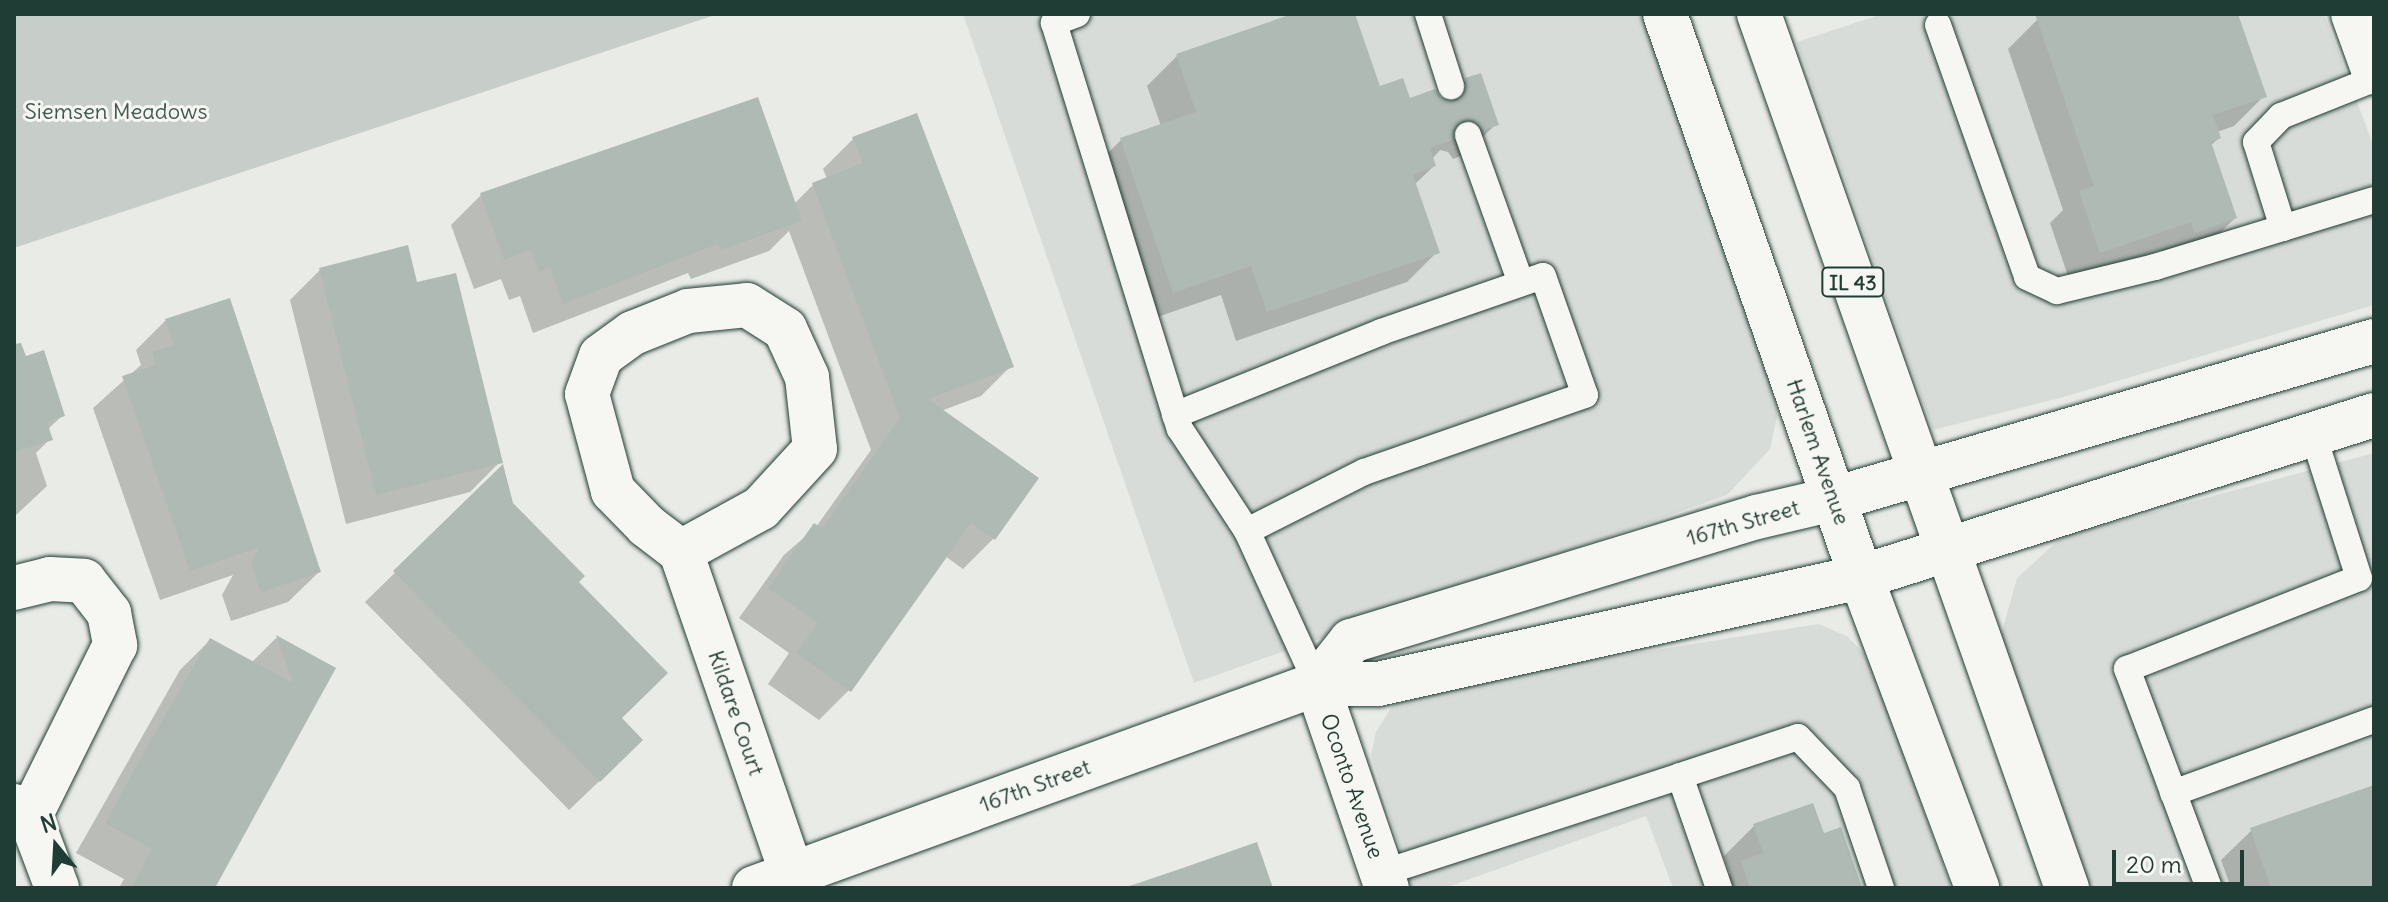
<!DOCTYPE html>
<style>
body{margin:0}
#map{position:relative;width:2388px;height:902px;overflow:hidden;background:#e9ebe7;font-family:Delius,sans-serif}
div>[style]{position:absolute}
.built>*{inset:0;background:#d8dcd8}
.green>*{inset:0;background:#c7cec9}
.shadow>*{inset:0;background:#0003}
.building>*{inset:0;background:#b0bab5}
.roads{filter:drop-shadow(0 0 2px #1f3d34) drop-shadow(0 0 2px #1f3d34)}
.lane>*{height:26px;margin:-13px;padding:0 13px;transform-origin:13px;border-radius:13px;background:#f6f6f2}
.street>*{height:44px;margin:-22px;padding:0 22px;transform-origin:22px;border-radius:22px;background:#f6f6f2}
.secondary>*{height:44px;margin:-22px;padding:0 22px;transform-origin:22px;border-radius:22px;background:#f6f6f2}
.primary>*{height:44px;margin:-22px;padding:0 22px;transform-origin:22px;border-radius:22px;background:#f6f6f2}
span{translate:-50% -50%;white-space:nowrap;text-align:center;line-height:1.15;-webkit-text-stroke:6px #f6f6f2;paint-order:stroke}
.shield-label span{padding:2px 6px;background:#f6f6f2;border:2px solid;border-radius:6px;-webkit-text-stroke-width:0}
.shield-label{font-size:20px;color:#1f3d34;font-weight:700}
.park-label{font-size:22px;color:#415a52}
.street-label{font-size:22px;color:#1f3d34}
.frame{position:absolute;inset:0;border:16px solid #1f3d34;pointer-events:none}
.north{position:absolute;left:16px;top:806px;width:80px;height:80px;-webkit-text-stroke:6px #f6f6f2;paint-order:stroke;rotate:342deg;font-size:22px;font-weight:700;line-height:32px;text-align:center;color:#1f3d34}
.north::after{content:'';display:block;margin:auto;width:28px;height:36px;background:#1f3d34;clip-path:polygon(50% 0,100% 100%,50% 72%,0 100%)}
.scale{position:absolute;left:2112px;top:850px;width:132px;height:36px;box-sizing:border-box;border:4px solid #1f3d34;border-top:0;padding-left:10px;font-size:24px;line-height:28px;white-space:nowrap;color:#1f3d34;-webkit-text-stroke:6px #f6f6f2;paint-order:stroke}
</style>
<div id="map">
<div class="built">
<i style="clip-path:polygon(963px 14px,1642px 14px,1764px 344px,1775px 387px,1777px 417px,1770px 449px,1727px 495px,1194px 683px)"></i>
<i style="clip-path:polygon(1882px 14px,2324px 14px,2374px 147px,2374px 305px,2060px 398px,1933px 430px,1797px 42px)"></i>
<i style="clip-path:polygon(2374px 453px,2374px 888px,2089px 888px,2001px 635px,2017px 578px,2063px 536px)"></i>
<i style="clip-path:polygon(1818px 624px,1847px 636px,1864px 654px,1877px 679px,1951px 888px,1673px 888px,1646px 816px,1445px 888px,1412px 888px,1371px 755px,1376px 732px,1391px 708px,1414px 692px,1442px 684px)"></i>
</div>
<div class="green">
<i style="clip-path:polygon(14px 14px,718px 14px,14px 248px)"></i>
</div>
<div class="shadow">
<i style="clip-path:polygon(1299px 14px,1353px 14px,1379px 88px,1409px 100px,1445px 101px,1466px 80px,1496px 124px,1466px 154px,1453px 159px,1448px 152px,1440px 150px,1432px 159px,1434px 166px,1414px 185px,1437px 252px,1407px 282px,1236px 341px,1221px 295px,1143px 322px,1091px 170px,1121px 140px,1161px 126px,1147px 86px,1177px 56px)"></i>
<i style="clip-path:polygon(2053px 14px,2236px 14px,2264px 96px,2234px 126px,2217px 132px,2219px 138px,2210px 146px,2235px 218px,2205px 248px,2165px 261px,2161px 250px,2070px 282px,2050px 223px,2063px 210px,2008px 49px,2038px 19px)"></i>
<i style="clip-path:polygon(853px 139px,1011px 366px,981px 396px,941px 411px,993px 539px,963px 569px,945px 556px,849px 690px,819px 720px,768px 684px,789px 653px,739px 618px,784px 555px,816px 527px,871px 450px,789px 231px,769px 251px,691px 279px,688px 273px,533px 333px,520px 296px,509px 300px,501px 279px,474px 289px,451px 225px,481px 195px,794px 204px,814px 184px,827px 179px,823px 169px)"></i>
<i style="clip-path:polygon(320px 270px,416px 285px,500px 462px,470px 492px,346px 524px,290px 300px)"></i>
<i style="clip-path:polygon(166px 320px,319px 572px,288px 602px,231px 621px,222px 595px,233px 575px,160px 600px,93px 408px,141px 365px,136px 350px)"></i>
<i style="clip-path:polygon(14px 362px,63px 415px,47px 430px,50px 439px,36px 453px,47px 486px,14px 517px)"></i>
<i style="clip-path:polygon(502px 468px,511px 504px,576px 582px,620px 718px,611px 770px,569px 810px,365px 602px)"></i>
<i style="clip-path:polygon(276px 638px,334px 669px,213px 888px,119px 888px,124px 879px,76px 853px,180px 670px,210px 640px,251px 663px)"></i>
<i style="clip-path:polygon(2374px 787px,2374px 888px,2231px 888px,2221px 860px,2252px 830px)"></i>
<i style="clip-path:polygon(1754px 826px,1823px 836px,1860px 888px,1717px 888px,1730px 874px,1724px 856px)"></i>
<i style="clip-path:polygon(1256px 844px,1271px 888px,1123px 888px)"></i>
</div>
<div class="building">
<i style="clip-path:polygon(1292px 14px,1355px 14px,1380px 86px,1403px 78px,1410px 98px,1435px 89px,1441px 98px,1457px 101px,1466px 90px,1465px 78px,1481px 73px,1499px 125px,1483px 130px,1472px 120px,1462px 120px,1452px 131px,1453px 140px,1430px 148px,1436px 166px,1413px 175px,1440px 253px,1267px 312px,1251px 266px,1173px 293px,1120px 138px,1196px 112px,1176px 54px)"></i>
<i style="clip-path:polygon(2035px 14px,2238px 14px,2267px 97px,2213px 115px,2221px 138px,2211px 142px,2237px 218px,2195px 233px,2191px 222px,2100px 253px,2079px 191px,2094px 186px)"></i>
<i style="clip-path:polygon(758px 97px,802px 221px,721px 250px,718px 244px,563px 304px,550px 267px,539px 272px,531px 250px,504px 260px,480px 193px)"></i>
<i style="clip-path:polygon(917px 113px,1014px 367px,928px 399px,1039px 478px,995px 540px,971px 523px,851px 692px,796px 653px,818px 623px,768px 588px,814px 523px,822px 529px,900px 418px,812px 183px,863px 163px,852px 137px)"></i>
<i style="clip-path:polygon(408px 245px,417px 282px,456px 273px,503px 463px,376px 495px,319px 268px)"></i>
<i style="clip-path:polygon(230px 298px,321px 572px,261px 592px,251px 563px,260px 547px,190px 571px,122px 376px,156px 365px,152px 352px,174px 345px,165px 319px)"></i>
<i style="clip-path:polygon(21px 343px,26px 356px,44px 350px,65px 416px,47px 422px,53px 440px,14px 452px,14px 344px)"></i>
<i style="clip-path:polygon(503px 464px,513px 503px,585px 576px,579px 582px,668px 673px,622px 718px,643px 740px,600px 782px,393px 571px)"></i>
<i style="clip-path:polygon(276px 635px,336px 668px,215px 888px,131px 888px,152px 849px,105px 823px,148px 745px,210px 638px,293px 683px)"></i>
<i style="clip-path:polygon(2374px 785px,2374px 888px,2271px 888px,2250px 828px)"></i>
<i style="clip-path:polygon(1813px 803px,1824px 833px,1841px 827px,1862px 888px,1750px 888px,1741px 861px,1763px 853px,1753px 824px)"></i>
<i style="clip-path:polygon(1257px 842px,1273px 888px,1141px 888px,1140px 883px)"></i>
</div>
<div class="roads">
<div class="lane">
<i style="left:1077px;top:14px;width:25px;rotate:159deg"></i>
<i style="left:1054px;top:23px;width:425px;rotate:72.8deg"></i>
<i style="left:1180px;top:429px;width:122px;rotate:56.7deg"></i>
<i style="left:1247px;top:531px;width:168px;rotate:65.4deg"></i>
<i style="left:1428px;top:14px;width:76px;rotate:72.3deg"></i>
<i style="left:1938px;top:25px;width:267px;rotate:70.5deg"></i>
<i style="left:2027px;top:277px;width:33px;rotate:25deg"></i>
<i style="left:2057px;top:291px;width:101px;rotate:-13.8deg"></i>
<i style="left:2155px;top:267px;width:229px;rotate:-17deg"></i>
<i style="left:1468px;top:135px;width:157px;rotate:70.3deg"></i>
<i style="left:2283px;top:228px;width:90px;rotate:-107.4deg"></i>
<i style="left:2256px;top:142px;width:36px;rotate:-46deg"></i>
<i style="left:2281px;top:116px;width:100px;rotate:-21.7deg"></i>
<i style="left:1175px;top:415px;width:222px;rotate:-21.9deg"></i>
<i style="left:1381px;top:332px;width:171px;rotate:-19.1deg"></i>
<i style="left:1543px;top:276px;width:126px;rotate:70.6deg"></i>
<i style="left:1585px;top:395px;width:234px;rotate:160.8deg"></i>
<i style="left:1364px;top:472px;width:131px;rotate:153.2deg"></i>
<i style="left:1680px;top:776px;width:124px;rotate:-18.3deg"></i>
<i style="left:1798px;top:737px;width:71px;rotate:46.1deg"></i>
<i style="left:1847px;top:788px;width:106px;rotate:71.2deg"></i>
<i style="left:2173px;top:793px;width:214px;rotate:-20deg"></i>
<i style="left:1382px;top:873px;width:313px;rotate:-18deg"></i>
<i style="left:1680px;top:776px;width:119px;rotate:70.8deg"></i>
<i style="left:2209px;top:888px;width:234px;rotate:-110.5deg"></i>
<i style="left:2127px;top:669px;width:249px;rotate:-21.4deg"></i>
<i style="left:2359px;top:578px;width:151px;rotate:-107.7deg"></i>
</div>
<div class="street">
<i style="left:2353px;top:14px;width:62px;rotate:70.1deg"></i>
<i style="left:747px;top:305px;width:45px;rotate:32.3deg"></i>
<i style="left:785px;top:329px;width:53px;rotate:65.4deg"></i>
<i style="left:807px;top:377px;width:72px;rotate:83.7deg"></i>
<i style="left:815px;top:449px;width:80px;rotate:132.5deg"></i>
<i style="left:761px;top:508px;width:91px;rotate:151.2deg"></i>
<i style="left:681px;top:552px;width:43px;rotate:-142.6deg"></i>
<i style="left:647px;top:526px;width:49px;rotate:-134.2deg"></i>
<i style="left:613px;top:491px;width:100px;rotate:-105deg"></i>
<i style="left:587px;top:394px;width:40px;rotate:-69.8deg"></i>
<i style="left:601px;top:356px;width:39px;rotate:-36deg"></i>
<i style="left:633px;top:333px;width:59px;rotate:-21.8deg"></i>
<i style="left:688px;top:311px;width:59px;rotate:-5.8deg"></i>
<i style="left:681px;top:552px;width:355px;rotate:71deg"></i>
<i style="left:14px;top:588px;width:37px;rotate:-14deg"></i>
<i style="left:50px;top:579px;width:34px;rotate:3deg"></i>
<i style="left:84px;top:581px;width:41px;rotate:52deg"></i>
<i style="left:109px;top:613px;width:33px;rotate:79deg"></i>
<i style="left:115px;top:645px;width:191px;rotate:116.4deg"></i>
<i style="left:1317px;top:684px;width:216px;rotate:71.1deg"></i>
<i style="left:14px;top:806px;width:19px;rotate:32deg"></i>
<i style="left:30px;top:816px;width:77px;rotate:69.4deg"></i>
</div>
<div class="secondary">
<i style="left:1317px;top:684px;width:55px;rotate:-51.7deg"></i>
<i style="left:1351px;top:641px;width:425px;rotate:-17deg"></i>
<i style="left:1757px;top:517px;width:79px;rotate:-13.2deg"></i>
<i style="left:1834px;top:499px;width:563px;rotate:-16.31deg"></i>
<i style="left:754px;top:888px;width:599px;rotate:-19.92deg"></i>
<i style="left:1317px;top:684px;width:61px"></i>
<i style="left:1378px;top:684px;width:495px;rotate:-12.5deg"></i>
<i style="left:1861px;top:577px;width:538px;rotate:-17.53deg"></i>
</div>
<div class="primary">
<i style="left:1665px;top:14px;width:596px;rotate:70.81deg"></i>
<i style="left:1861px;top:577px;width:332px;rotate:69.5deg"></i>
<i style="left:1759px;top:14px;width:927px;rotate:70.59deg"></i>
</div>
</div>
<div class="shield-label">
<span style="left:1853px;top:282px">IL 43</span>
</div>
<div class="park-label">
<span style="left:116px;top:112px">Siemsen Meadows</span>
</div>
<div class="street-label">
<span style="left:1818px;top:452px;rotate:71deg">Harlem Avenue</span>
<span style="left:1743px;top:523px;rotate:-16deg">167th Street</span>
<span style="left:736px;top:713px;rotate:71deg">Kildare Court</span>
<span style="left:1035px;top:786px;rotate:-20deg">167th Street</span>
<span style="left:1352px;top:786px;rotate:71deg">Oconto Avenue</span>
</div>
<div class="frame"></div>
<div class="north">N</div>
<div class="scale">20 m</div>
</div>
